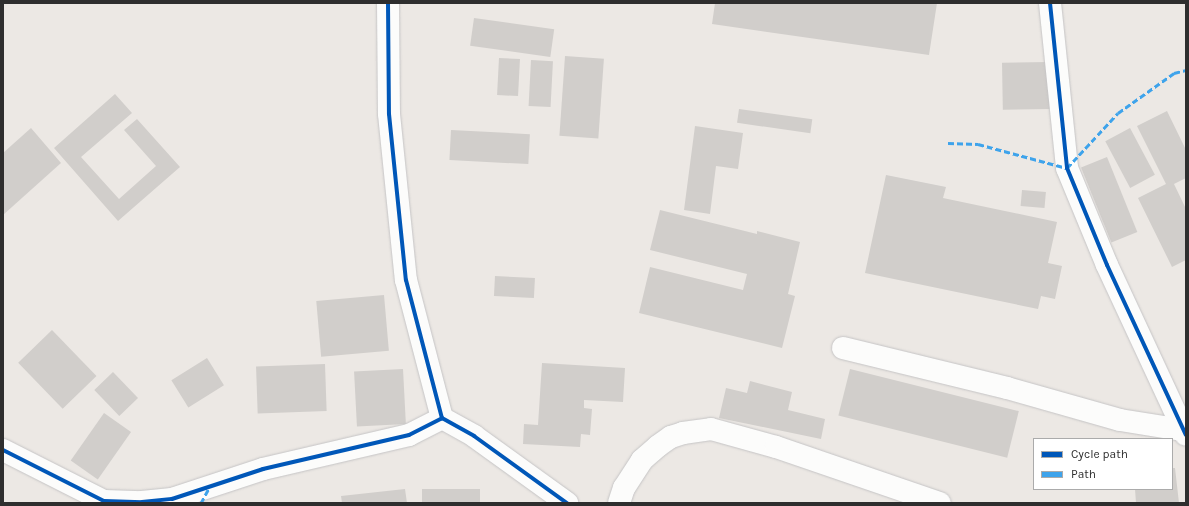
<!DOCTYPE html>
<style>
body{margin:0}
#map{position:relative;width:1189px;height:506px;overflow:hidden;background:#ece8e4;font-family:Karla,sans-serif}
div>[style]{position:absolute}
.building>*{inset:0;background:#d1cecb;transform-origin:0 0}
.roads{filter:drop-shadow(0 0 1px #c5c4c5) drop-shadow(0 0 1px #c5c4c5)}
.street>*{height:22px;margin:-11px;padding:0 11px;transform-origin:11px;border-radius:11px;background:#fcfcfb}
.quiet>*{height:3px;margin-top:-1.5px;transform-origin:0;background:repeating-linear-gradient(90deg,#3ea3eb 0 6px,transparent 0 9px)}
.cycleway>*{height:4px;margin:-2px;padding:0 2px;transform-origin:2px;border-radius:2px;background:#0057b8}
span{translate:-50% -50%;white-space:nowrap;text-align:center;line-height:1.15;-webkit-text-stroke:3px #fff;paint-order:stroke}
.frame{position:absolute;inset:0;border:4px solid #2e2e2e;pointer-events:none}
.legend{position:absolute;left:1033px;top:438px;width:140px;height:52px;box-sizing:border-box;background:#fff;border:1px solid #ababab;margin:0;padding:5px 7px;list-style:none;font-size:12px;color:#2e2e2e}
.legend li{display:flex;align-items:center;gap:8px;height:20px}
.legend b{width:20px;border:1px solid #ababab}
</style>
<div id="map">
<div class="building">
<i style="clip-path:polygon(715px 3px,937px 3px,929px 55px,712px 24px)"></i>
<i style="left:474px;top:18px;width:81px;height:28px;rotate:8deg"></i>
<i style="left:565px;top:56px;width:39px;height:80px;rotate:4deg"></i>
<i style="left:499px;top:58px;width:21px;height:37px;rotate:3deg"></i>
<i style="left:531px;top:60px;width:22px;height:46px;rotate:3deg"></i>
<i style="left:1049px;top:62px;width:47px;height:47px;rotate:89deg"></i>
<i style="clip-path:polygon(115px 94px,132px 113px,81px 157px,119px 199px,156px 166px,124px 130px,137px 119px,180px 167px,118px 221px,54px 148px)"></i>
<i style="left:739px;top:109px;width:74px;height:14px;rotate:8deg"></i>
<i style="clip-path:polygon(1167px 111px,1186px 150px,1186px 178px,1174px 184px,1186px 209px,1186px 260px,1172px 267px,1138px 198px,1166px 184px,1137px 126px)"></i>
<i style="clip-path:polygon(695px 126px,743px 133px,738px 169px,716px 166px,710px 214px,684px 210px)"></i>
<i style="clip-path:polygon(31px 128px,61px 163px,3px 215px,3px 153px)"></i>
<i style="left:1130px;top:128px;width:53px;height:28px;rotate:62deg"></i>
<i style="left:451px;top:130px;width:79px;height:30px;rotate:3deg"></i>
<i style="left:1107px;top:157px;width:81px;height:28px;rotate:68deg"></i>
<i style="clip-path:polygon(886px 175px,946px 187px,943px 198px,1057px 222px,1048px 263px,1062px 266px,1055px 299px,1041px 296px,1038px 309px,865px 273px)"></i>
<i style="left:1022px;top:190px;width:24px;height:16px;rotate:5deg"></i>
<i style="clip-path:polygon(660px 210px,757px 234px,757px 231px,800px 242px,788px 294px,795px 296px,782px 348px,639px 313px,650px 267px,743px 290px,747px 274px,650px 250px)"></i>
<i style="left:495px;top:276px;width:40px;height:20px;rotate:3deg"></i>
<i style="left:384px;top:295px;width:56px;height:68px;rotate:85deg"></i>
<i style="left:52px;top:330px;width:64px;height:47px;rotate:46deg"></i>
<i style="left:207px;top:358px;width:32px;height:42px;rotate:58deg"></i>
<i style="clip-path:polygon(542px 363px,625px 368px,623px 402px,584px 400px,584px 408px,592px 409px,590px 435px,581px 434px,580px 447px,523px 444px,524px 424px,538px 425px)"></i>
<i style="left:325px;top:364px;width:47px;height:69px;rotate:88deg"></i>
<i style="left:403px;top:369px;width:55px;height:49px;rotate:87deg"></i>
<i style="left:850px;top:369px;width:174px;height:48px;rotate:14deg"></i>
<i style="left:113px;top:372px;width:36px;height:26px;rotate:46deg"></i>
<i style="clip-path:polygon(750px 381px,792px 392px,788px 410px,825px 419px,821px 439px,719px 418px,726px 388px,747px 393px)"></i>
<i style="left:104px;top:413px;width:33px;height:58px;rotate:35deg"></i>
<i style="clip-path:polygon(1172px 468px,1175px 468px,1179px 503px,1136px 503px,1135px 489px,1172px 489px)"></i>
<i style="clip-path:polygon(405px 489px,407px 503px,342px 503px,341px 496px)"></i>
<i style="left:422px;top:489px;width:58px;height:14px"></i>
</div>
<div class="roads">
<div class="street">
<i style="left:388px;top:3px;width:111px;rotate:89.5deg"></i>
<i style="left:389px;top:114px;width:167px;rotate:84.2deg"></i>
<i style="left:406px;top:280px;width:143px;rotate:75.4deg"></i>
<i style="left:442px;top:418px;width:37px;rotate:29deg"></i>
<i style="left:474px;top:436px;width:115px;rotate:35.8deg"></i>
<i style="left:1050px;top:3px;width:166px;rotate:84.1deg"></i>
<i style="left:1067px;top:168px;width:105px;rotate:67.6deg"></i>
<i style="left:1107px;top:265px;width:187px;rotate:65.1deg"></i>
<i style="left:843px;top:348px;width:169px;rotate:13.7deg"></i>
<i style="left:1007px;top:388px;width:117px;rotate:15.8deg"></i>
<i style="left:1120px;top:420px;width:64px;rotate:9deg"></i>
<i style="left:3px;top:450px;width:113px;rotate:26.8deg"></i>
<i style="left:104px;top:501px;width:38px;rotate:2deg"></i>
<i style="left:142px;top:502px;width:30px;rotate:-6deg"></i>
<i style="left:172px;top:499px;width:96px;rotate:-18.2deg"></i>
<i style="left:263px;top:469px;width:150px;rotate:-13.1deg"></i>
<i style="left:409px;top:435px;width:37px;rotate:-27deg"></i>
<i style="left:619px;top:503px;width:16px;rotate:-72deg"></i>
<i style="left:624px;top:488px;width:33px;rotate:-57deg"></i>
<i style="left:642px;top:460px;width:21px;rotate:-41deg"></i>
<i style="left:658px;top:446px;width:16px;rotate:-35deg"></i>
<i style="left:671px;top:437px;width:13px;rotate:-18deg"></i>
<i style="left:683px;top:433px;width:28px;rotate:-8deg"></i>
<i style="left:711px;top:429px;width:67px;rotate:15.5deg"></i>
<i style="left:776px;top:447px;width:173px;rotate:18.9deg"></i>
</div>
</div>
<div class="quiet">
<i style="left:948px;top:143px;width:30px;rotate:2deg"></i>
<i style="left:978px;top:144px;width:92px;rotate:15.1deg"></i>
<i style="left:1067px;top:168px;width:75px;rotate:-47.2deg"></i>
<i style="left:1118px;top:113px;width:69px;rotate:-35.5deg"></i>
<i style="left:1174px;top:73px;width:12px;rotate:-14deg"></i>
<i style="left:201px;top:503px;width:19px;rotate:-62deg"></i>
</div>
<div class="cycleway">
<i style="left:388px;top:3px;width:111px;rotate:89.5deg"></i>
<i style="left:389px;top:114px;width:167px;rotate:84.2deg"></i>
<i style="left:406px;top:280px;width:143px;rotate:75.4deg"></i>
<i style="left:442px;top:418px;width:37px;rotate:29deg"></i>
<i style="left:474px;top:436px;width:115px;rotate:35.8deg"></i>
<i style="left:1050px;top:3px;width:166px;rotate:84.1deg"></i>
<i style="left:1067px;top:168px;width:105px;rotate:67.6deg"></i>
<i style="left:1107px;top:265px;width:187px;rotate:65.1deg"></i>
<i style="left:3px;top:450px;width:113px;rotate:26.8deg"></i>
<i style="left:104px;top:501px;width:38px;rotate:2deg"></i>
<i style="left:142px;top:502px;width:30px;rotate:-6deg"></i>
<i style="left:172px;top:499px;width:96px;rotate:-18.2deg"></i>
<i style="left:263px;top:469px;width:150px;rotate:-13.1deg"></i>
<i style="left:409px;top:435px;width:37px;rotate:-27deg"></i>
</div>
<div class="frame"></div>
<ul class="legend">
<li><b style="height:5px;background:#0057b8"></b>Cycle path</li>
<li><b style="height:5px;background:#3ea3eb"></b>Path</li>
</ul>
</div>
